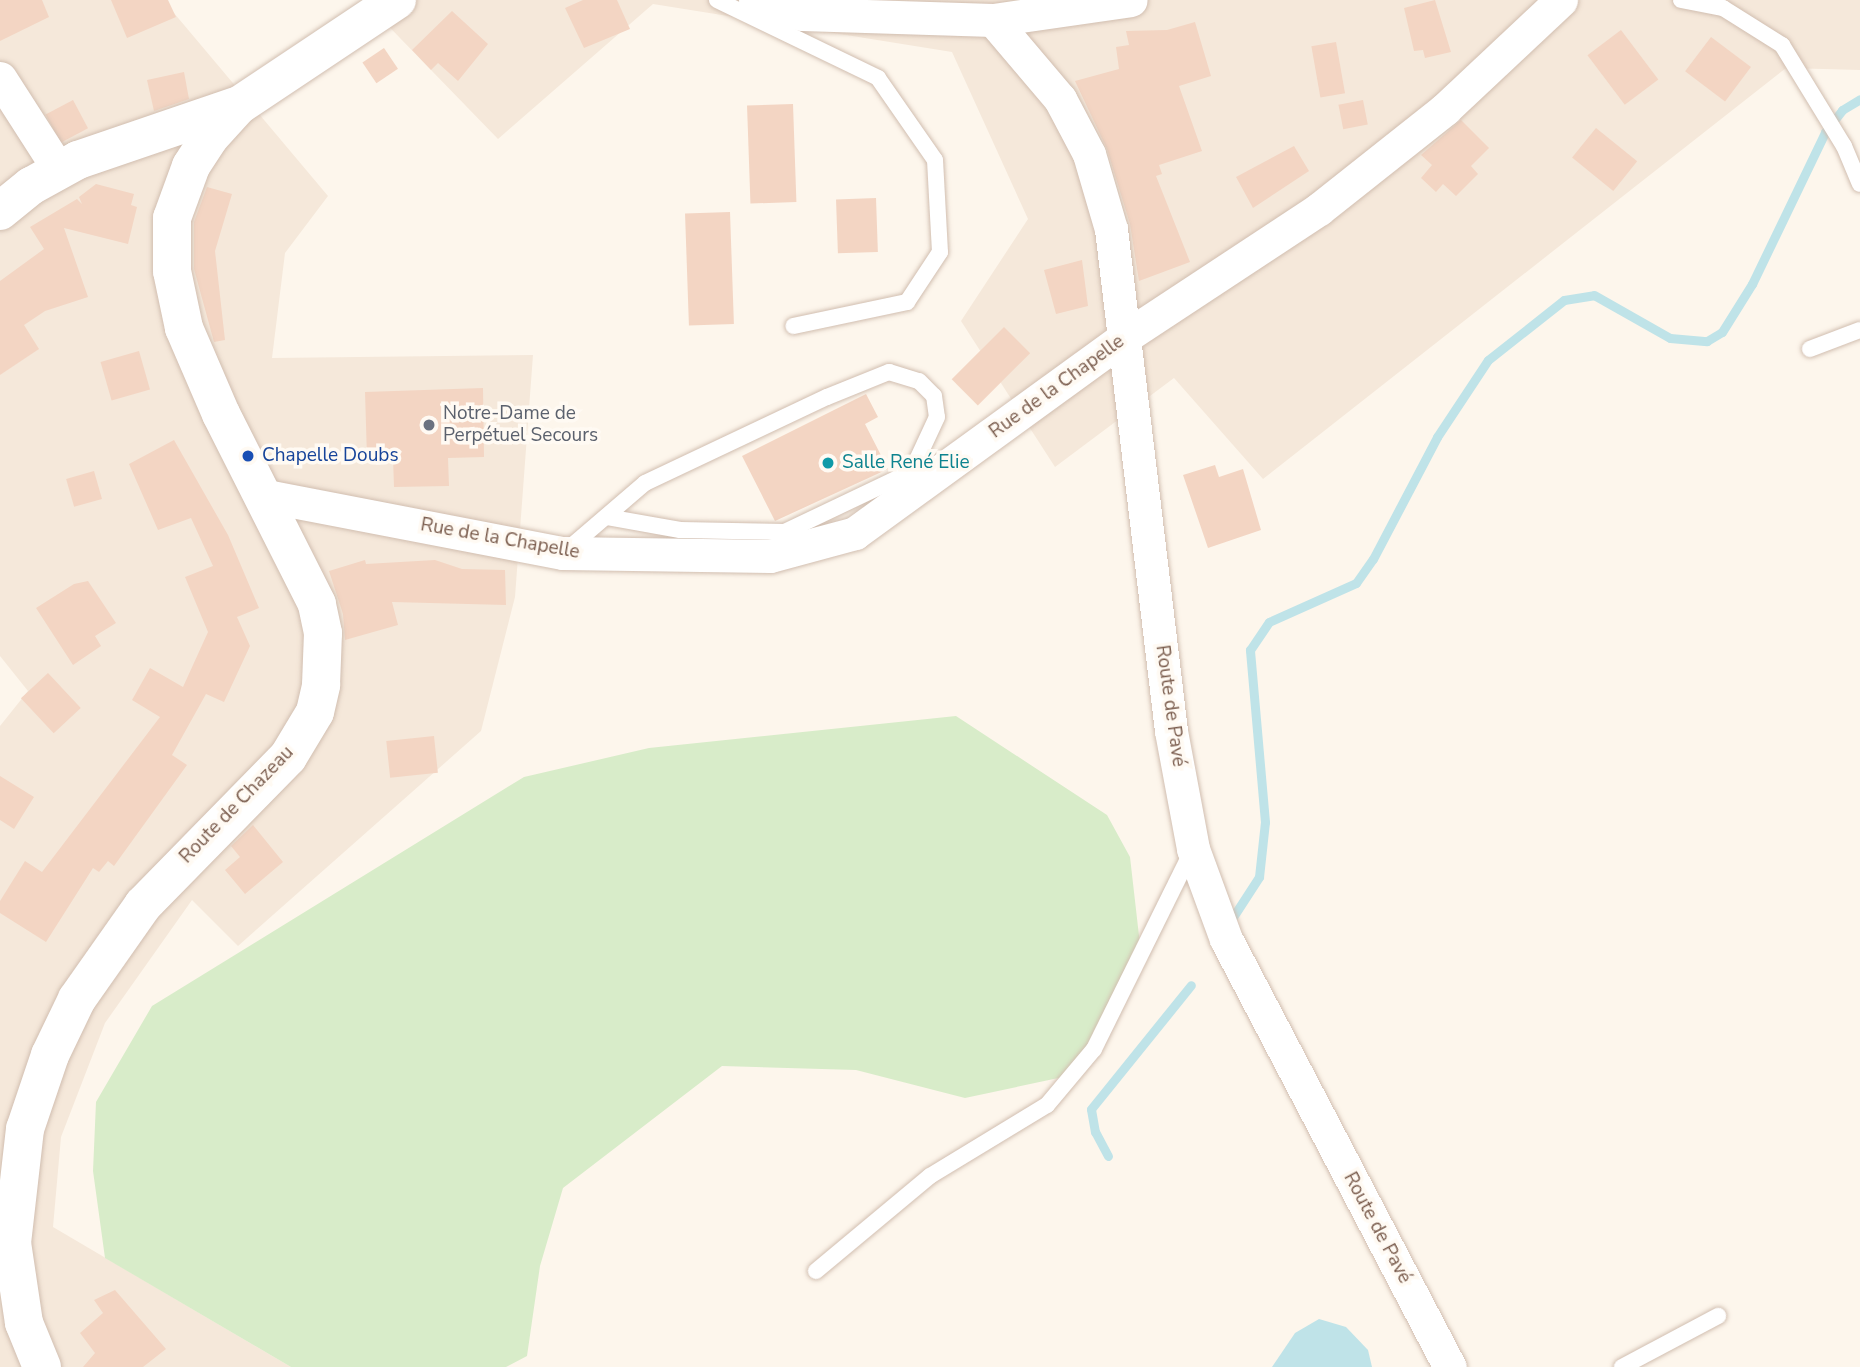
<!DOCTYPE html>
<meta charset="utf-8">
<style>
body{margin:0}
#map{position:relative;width:1860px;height:1367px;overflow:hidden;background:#fdf6ec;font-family:"Nunito Sans",sans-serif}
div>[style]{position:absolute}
.residential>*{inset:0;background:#f5e8da}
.green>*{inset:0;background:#d8ecc9}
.water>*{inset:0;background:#bfe3e8}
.stream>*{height:9px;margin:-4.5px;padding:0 4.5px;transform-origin:4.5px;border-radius:4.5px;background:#bfe3e8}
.building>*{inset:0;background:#f3d5c3;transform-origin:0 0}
.roads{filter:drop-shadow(0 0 2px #d1beb0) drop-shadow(0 0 2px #d1beb0)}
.lane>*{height:16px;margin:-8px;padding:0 8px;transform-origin:8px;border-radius:8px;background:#fff}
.street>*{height:33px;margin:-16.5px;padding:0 16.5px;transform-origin:16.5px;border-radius:16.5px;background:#fff}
.secondary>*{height:38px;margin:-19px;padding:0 19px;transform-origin:19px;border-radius:19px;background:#fff}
.dots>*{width:19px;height:19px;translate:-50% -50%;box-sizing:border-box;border:4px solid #fffaf3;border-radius:50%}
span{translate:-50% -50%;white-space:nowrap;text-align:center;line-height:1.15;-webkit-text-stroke:7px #fffaf3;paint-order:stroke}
.street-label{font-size:19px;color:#7a5c4d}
.worship-label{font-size:19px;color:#5b616d}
.left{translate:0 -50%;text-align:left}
.transit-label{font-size:19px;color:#164399}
.culture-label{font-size:19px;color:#0d838f}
</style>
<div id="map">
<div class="residential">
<i style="clip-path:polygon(0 0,163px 0,328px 196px,285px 253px,272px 358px,533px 355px,515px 597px,481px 731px,238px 946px,192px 900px,105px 1023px,61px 1137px,53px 1227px,291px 1367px,0 1367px,0 726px,28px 691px,0 656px)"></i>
<i style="clip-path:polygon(372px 0,1860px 0,1860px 70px,1786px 68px,1263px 479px,1174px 378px,1055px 467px,961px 321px,1028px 219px,952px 52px,653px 4px,498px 139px,367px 4px)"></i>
</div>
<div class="green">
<i style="clip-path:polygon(956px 716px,1107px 815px,1130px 857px,1142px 962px,1107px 1028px,1063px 1077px,965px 1098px,856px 1070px,722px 1066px,563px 1188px,540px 1266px,527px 1356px,506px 1367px,291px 1367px,105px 1258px,93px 1171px,96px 1102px,152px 1006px,524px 777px,649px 748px)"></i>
</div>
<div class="water">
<i style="clip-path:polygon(1319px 1319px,1346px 1327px,1368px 1350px,1372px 1367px,1272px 1367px,1295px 1333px)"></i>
</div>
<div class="stream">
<i style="left:1233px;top:917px;width:48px;rotate:-57deg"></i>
<i style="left:1259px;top:877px;width:55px;rotate:-83.8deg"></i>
<i style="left:1265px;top:822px;width:173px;rotate:-95deg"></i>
<i style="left:1250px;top:650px;width:34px;rotate:-56deg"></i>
<i style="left:1269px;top:622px;width:95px;rotate:-24.1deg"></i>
<i style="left:1356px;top:583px;width:29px;rotate:-55deg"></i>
<i style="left:1373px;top:559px;width:138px;rotate:-62.3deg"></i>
<i style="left:1437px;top:437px;width:92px;rotate:-56.5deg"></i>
<i style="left:1488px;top:360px;width:97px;rotate:-38.3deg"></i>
<i style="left:1564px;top:300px;width:30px;rotate:-9deg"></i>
<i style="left:1594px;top:295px;width:87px;rotate:29.5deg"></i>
<i style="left:1670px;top:338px;width:37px;rotate:5deg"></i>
<i style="left:1707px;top:341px;width:17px;rotate:-31deg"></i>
<i style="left:1722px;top:332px;width:57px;rotate:-58deg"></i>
<i style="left:1752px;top:284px;width:169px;rotate:-64.3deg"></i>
<i style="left:1825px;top:132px;width:28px;rotate:-52deg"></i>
<i style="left:1842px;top:110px;width:21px;rotate:-31deg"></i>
<i style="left:1108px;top:1156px;width:27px;rotate:-118deg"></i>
<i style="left:1095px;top:1132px;width:23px;rotate:-100deg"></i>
<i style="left:1091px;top:1109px;width:159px;rotate:-51.1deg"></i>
</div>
<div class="building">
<i style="clip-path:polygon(0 0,42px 0,49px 17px,0 41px)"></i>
<i style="clip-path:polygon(111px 0,168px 0,176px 17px,127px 38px)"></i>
<i style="clip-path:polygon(583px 0,617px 0,630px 29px,584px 48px,565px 8px)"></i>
<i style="clip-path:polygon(1435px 0,1451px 52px,1425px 58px,1423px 50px,1414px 51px,1404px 8px)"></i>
<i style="clip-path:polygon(452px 11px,488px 44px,458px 81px,438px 63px,431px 70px,412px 50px)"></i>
<i style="clip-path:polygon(1195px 22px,1211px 76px,1179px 86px,1202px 151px,1159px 165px,1162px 174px,1156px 176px,1190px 262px,1139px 281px,1130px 224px,1107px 149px,1075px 81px,1119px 69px,1116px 47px,1129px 45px,1126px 31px,1167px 30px)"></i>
<i style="left:1621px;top:30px;width:62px;height:42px;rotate:53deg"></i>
<i style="left:1711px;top:37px;width:50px;height:43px;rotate:37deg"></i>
<i style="left:1336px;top:42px;width:52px;height:25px;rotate:80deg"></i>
<i style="left:384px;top:48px;width:25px;height:26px;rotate:56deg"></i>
<i style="clip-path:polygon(184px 72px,189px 99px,154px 111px,147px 80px)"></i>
<i style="left:73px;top:100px;width:32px;height:31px;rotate:62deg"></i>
<i style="left:1363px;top:100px;width:25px;height:25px;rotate:79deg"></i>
<i style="left:793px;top:104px;width:98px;height:46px;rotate:88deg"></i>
<i style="clip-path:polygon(1461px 120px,1489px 148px,1471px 166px,1478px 174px,1456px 196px,1443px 184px,1436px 192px,1421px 178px,1432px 165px,1421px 155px)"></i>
<i style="left:1596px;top:128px;width:53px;height:38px;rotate:39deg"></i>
<i style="clip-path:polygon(1294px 146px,1309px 171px,1253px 208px,1236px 177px)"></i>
<i style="clip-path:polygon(96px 184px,134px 194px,131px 205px,137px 207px,128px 244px,64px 228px,88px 297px,45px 311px,24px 325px,39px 349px,0 375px,0 281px,44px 249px,30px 227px,77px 199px,82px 204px,79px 197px)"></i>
<i style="clip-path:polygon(207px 187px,232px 194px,215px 251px,225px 340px,214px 342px,194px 269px,194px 222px)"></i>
<i style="left:876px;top:198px;width:54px;height:40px;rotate:88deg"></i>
<i style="left:730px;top:212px;width:112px;height:45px;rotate:88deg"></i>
<i style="clip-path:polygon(1082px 260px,1088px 306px,1056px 314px,1044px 270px)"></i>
<i style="left:1004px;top:327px;width:37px;height:74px;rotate:45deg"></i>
<i style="left:139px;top:351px;width:40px;height:40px;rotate:74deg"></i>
<i style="clip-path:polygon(483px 388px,484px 457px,448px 458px,449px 486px,394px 487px,393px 458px,367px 458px,365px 392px)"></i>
<i style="clip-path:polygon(866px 394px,878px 417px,865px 424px,888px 469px,775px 521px,742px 456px)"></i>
<i style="clip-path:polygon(174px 440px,228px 535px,259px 608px,237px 617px,250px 646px,224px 702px,206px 694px,172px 755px,187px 765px,114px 866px,108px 861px,99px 872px,93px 868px,46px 942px,0 913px,0 901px,25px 861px,42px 872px,160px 717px,132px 700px,150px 668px,183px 687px,208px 632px,185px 577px,213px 566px,191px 518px,158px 530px,129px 464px)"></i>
<i style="clip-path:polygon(1215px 465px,1219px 477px,1243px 469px,1261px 530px,1208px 548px,1183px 475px)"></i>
<i style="left:94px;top:471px;width:29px;height:29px;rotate:74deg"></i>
<i style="clip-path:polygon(365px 560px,366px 564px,435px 560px,462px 569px,505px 570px,506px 605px,392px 602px,398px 625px,345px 640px,343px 614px,329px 571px)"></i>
<i style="clip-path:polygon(88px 581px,116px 623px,95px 636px,101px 646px,73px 665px,36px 608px,74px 584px)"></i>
<i style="left:48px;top:673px;width:48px;height:37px;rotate:47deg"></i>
<i style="left:434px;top:736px;width:37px;height:48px;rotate:84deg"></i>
<i style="clip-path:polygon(0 776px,34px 797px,14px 829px,0 820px)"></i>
<i style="clip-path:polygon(253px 825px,283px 862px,245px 894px,225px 870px,240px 857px,231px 846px)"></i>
<i style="clip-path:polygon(115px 1290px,166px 1349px,143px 1367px,83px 1367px,95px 1353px,80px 1333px,103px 1313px,94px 1300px)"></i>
</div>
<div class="roads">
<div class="lane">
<i style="left:717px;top:0;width:179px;rotate:25.8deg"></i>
<i style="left:878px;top:78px;width:100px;rotate:55.2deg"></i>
<i style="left:935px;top:160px;width:92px;rotate:86.9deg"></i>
<i style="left:940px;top:252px;width:60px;rotate:123.4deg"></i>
<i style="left:907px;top:302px;width:116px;rotate:168.1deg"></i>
<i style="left:1681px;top:0;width:43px;rotate:10.8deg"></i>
<i style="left:1723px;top:8px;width:70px;rotate:32.1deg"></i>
<i style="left:1782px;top:45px;width:119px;rotate:58.5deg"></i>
<i style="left:1844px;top:146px;width:41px;rotate:67.2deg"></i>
<i style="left:1810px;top:349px;width:53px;rotate:-20.8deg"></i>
<i style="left:568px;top:549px;width:101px;rotate:-40.6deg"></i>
<i style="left:645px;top:483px;width:201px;rotate:-25.3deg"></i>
<i style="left:827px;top:397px;width:67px;rotate:-22deg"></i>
<i style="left:889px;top:372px;width:31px;rotate:17deg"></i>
<i style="left:919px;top:381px;width:21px;rotate:45deg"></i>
<i style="left:934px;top:396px;width:21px;rotate:82deg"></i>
<i style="left:937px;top:417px;width:50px;rotate:115deg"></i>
<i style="left:916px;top:462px;width:24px;rotate:138deg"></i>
<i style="left:898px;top:478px;width:125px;rotate:154.5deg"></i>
<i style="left:785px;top:532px;width:105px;rotate:-178.9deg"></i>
<i style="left:680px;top:530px;width:75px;rotate:-170deg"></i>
<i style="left:816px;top:1271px;width:148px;rotate:-39.8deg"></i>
<i style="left:930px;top:1176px;width:137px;rotate:-31.3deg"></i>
<i style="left:1047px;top:1105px;width:73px;rotate:-50deg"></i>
<i style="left:1094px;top:1049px;width:221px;rotate:-63.7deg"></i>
<i style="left:1622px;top:1367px;width:109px;rotate:-28deg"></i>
</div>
<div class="street">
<i style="left:755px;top:0;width:49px;rotate:16.6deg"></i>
<i style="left:802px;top:14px;width:191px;rotate:1.8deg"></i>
<i style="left:993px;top:20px;width:139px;rotate:-8.2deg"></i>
<i style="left:993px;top:20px;width:104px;rotate:49.7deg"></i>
<i style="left:1060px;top:99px;width:62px;rotate:62.2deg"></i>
<i style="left:1089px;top:154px;width:78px;rotate:73.7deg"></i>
<i style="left:1111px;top:229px;width:506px;rotate:83.18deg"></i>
<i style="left:1171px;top:731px;width:120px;rotate:79.4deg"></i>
<i style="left:1193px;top:849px;width:96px;rotate:69.9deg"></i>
<i style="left:1226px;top:939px;width:483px;rotate:62.4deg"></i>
<i style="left:0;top:78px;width:109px;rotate:57.3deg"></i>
<i style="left:266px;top:496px;width:302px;rotate:10.9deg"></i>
<i style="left:563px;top:553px;width:207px;rotate:0.8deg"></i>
<i style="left:770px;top:556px;width:88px;rotate:-15.1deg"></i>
<i style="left:855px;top:533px;width:334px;rotate:-36deg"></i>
<i style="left:1125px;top:337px;width:232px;rotate:-33.4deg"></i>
<i style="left:1319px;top:209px;width:161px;rotate:-38.4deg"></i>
<i style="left:1445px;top:109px;width:159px;rotate:-43.2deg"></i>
</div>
<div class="secondary">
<i style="left:0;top:211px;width:40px;rotate:-39deg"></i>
<i style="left:31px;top:186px;width:54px;rotate:-29deg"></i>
<i style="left:78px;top:160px;width:167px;rotate:-18.9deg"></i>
<i style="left:42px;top:1367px;width:48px;rotate:-112.2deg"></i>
<i style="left:24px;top:1323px;width:81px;rotate:-98.5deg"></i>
<i style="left:12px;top:1243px;width:115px;rotate:-83.5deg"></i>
<i style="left:25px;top:1129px;width:78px;rotate:-71.3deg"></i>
<i style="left:50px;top:1055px;width:62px;rotate:-64.3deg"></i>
<i style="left:77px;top:999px;width:115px;rotate:-54.9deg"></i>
<i style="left:143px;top:905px;width:207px;rotate:-45.6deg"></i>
<i style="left:288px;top:757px;width:52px;rotate:-59deg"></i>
<i style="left:315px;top:712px;width:28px;rotate:-77deg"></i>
<i style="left:321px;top:685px;width:52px;rotate:-87.8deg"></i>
<i style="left:323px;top:633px;width:30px;rotate:-102deg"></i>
<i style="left:317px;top:604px;width:213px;rotate:-116.8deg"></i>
<i style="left:221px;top:414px;width:94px;rotate:-113.3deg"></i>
<i style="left:184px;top:328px;width:58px;rotate:-101.9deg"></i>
<i style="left:172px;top:271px;width:53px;rotate:-90deg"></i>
<i style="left:172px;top:218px;width:55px;rotate:-69.9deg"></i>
<i style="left:191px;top:166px;width:33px;rotate:-57deg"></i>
<i style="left:209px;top:138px;width:43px;rotate:-47.8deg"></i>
<i style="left:238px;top:106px;width:191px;rotate:-33.7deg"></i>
</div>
</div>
<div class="dots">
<i style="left:429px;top:425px;background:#6b7280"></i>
<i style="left:248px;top:456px;background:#1a4fb4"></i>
<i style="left:828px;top:463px;background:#0f9aa8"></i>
</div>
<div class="street-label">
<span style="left:1057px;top:387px;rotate:-36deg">Rue de la Chapelle</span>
<span style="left:500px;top:539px;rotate:10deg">Rue de la Chapelle</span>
<span style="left:1170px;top:706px;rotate:82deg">Route de Pavé</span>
<span style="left:237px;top:805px;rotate:-46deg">Route de Chazeau</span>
<span style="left:1377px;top:1228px;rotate:62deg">Route de Pavé</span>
</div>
<div class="worship-label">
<span class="left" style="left:443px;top:425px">Notre-Dame de<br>Perpétuel Secours</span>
</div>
<div class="transit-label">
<span class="left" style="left:262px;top:456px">Chapelle Doubs</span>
</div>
<div class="culture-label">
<span class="left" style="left:842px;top:463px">Salle René Elie</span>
</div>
</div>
